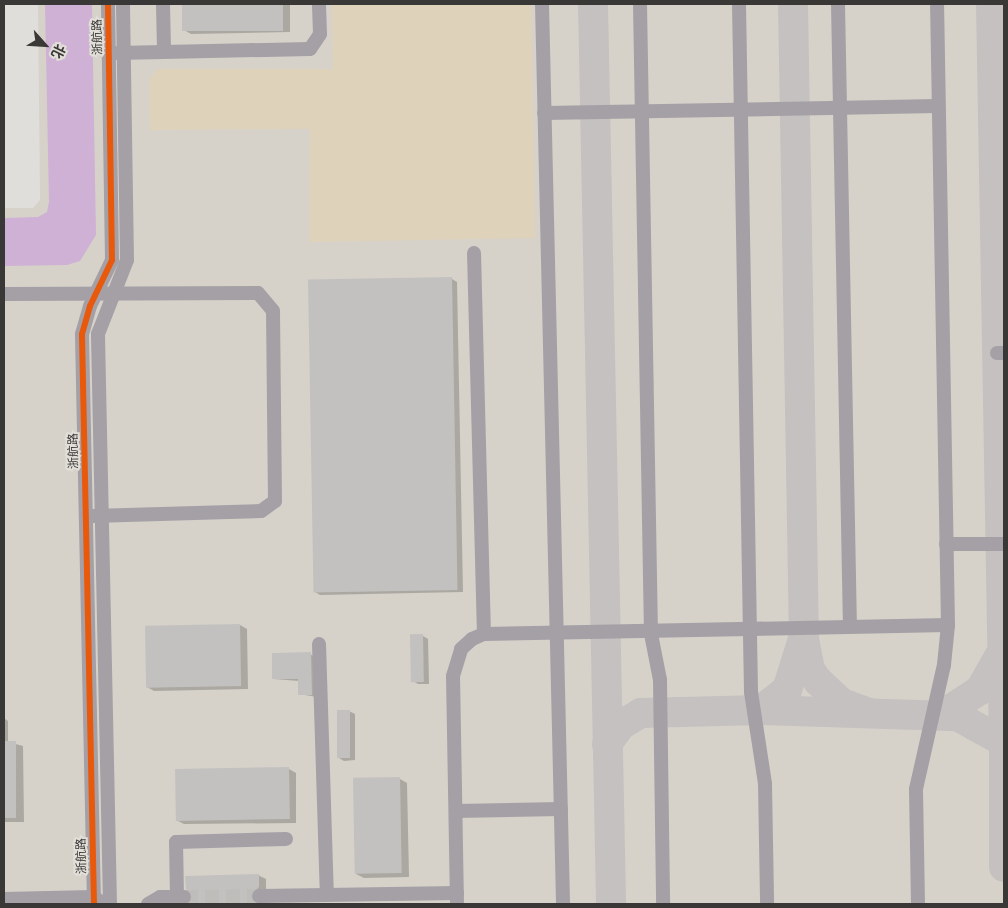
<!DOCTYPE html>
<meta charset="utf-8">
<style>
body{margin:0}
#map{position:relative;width:1008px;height:908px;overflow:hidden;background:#e0dedb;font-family:"PT Sans Narrow","Noto Sans SC",sans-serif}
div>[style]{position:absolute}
.built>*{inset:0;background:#d6d2ca}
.green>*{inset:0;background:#dfd2bb}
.water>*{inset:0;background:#ceb1d4}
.shadow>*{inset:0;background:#0003}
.taxiway>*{height:30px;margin:-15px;padding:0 15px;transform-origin:15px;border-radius:15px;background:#c4c1c0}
.building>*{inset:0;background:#c3c1bf;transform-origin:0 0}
.minor-tunnel>*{height:14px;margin-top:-7px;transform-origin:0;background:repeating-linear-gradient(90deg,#bfbdba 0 14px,transparent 0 21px)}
.minor>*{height:14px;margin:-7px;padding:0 7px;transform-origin:7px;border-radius:7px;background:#a5a0a6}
.cycleway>*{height:6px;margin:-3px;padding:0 3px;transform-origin:3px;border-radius:3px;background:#e8590c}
span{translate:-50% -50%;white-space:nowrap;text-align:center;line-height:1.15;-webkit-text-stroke:4px #e2dfd9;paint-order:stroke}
.street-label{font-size:12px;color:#393836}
.frame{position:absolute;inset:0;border:5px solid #393836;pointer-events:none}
.north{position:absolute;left:20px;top:20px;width:50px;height:50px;-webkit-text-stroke:4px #e2dfd9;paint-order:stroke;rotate:116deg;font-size:14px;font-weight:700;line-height:20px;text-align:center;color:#393836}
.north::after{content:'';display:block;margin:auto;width:18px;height:22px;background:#393836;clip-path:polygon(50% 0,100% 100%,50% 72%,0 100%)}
</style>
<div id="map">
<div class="built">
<i style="clip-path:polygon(38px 4px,1004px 4px,1004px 904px,4px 904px,4px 208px,33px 208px,40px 200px)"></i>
</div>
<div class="green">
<i style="clip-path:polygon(332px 4px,531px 4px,535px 238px,309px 242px,310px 129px,150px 130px,149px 79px,158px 69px,333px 69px)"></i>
</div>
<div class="water">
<i style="clip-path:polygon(45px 4px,92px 4px,96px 235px,80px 261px,67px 265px,4px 266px,4px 218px,38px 217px,47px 212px,49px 202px)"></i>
</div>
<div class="shadow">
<i style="clip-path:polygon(183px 4px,290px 4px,290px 32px,191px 34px,184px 30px)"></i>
<i style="clip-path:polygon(452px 279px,457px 282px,463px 592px,320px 595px,315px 592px)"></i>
<i style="clip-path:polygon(240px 625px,247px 629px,248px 689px,154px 691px,147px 687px)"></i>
<i style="clip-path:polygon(423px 636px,428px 639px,429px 684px,418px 684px,413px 681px)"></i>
<i style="clip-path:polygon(310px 654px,315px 657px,317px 697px,299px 694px,299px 681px,274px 679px)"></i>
<i style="clip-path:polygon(349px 711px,355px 714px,355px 760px,344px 761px,339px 758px)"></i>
<i style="clip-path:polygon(4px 718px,8px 721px,8px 742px,23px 746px,24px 822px,4px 822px)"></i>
<i style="clip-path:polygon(289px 769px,296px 773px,296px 823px,184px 824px,176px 820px)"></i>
<i style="clip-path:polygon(400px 779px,407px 783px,409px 877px,364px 878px,356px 874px)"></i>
<i style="clip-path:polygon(258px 875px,266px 879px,266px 891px,257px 901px,260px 904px,187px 904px,194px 898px)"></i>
</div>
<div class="taxiway">
<i style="left:593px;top:4px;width:900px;rotate:88.85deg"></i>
<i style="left:793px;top:4px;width:635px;rotate:89.01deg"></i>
<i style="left:804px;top:639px;width:32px;rotate:79deg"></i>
<i style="left:810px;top:670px;width:14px;rotate:54deg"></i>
<i style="left:818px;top:681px;width:33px;rotate:43deg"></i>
<i style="left:842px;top:703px;width:27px;rotate:20deg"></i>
<i style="left:991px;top:4px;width:736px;rotate:88.99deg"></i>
<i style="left:761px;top:710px;width:33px;rotate:-38deg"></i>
<i style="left:787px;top:690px;width:53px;rotate:-72.6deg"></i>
<i style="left:943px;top:714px;width:44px;rotate:-33deg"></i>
<i style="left:980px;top:690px;width:40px;rotate:-60.3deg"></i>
<i style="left:607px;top:744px;width:24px;rotate:-54deg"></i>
<i style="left:621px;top:725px;width:23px;rotate:-31deg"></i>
<i style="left:641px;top:713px;width:120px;rotate:-1.4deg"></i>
<i style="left:761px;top:710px;width:196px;rotate:1.8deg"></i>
<i style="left:957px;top:716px;width:54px;rotate:29deg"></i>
<i style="left:1004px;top:748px;width:119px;rotate:90deg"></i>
</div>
<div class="building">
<i style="left:182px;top:4px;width:101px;height:27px"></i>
<i style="left:452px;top:277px;width:313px;height:144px;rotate:89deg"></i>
<i style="left:240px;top:624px;width:62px;height:95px;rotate:89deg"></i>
<i style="left:423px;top:634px;width:48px;height:13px;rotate:89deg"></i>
<i style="clip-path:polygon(311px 652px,312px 695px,298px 695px,298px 679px,272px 679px,272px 653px)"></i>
<i style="left:337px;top:710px;width:13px;height:48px"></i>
<i style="left:4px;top:741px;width:12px;height:77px"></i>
<i style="left:289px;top:767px;width:52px;height:114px;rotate:89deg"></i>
<i style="left:400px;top:777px;width:96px;height:47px;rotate:89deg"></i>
<i style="clip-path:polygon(259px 874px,259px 887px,250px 896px,257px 904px,189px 904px,193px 897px,186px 889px,185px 876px)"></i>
</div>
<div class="minor-tunnel">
<i style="left:184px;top:897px;width:75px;rotate:-0.8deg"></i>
</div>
<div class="minor">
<i style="left:542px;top:4px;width:900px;rotate:88.66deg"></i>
<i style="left:640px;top:4px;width:630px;rotate:89deg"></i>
<i style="left:651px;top:634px;width:47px;rotate:78.9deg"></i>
<i style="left:660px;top:680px;width:224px;rotate:89.2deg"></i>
<i style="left:739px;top:4px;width:688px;rotate:89deg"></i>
<i style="left:751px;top:692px;width:93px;rotate:81.3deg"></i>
<i style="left:765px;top:784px;width:120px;rotate:89deg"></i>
<i style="left:838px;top:4px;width:623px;rotate:88.9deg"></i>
<i style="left:163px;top:5px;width:45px;rotate:88.7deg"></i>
<i style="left:117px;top:53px;width:193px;rotate:-1.2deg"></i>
<i style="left:310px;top:49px;width:18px;rotate:-56deg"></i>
<i style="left:320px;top:34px;width:30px;rotate:-92deg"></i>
<i style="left:544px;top:113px;width:394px;rotate:-1deg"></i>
<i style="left:474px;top:253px;width:381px;rotate:88.5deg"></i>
<i style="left:4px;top:294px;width:254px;rotate:-0.2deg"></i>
<i style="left:258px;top:293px;width:23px;rotate:50deg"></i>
<i style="left:273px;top:311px;width:190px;rotate:89.4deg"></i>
<i style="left:275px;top:501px;width:17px;rotate:144deg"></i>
<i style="left:261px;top:511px;width:169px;rotate:178.3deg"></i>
<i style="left:997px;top:353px;width:7px"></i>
<i style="left:946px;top:544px;width:58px"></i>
<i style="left:319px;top:644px;width:251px;rotate:88.2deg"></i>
<i style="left:456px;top:811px;width:105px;rotate:-1.1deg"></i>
<i style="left:259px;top:896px;width:198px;rotate:-0.9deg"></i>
<i style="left:177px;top:897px;width:55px;rotate:-91deg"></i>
<i style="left:176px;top:842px;width:110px;rotate:-1.6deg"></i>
<i style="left:4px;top:899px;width:89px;rotate:-1.3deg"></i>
<i style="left:93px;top:897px;width:9px;rotate:32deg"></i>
<i style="left:94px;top:904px;width:570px;rotate:-91.21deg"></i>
<i style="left:82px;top:334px;width:29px;rotate:-74deg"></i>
<i style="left:90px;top:306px;width:51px;rotate:-64.4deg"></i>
<i style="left:112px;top:260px;width:256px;rotate:-90.9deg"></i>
<i style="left:110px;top:904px;width:570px;rotate:-91.21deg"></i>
<i style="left:98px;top:334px;width:79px;rotate:-68.6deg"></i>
<i style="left:127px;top:260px;width:256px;rotate:-90.9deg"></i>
<i style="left:148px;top:904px;width:14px;rotate:-30deg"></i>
<i style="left:160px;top:897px;width:24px"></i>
<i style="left:457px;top:904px;width:228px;rotate:-91deg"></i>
<i style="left:453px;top:676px;width:28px;rotate:-73deg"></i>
<i style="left:461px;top:649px;width:15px;rotate:-42deg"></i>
<i style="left:472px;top:639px;width:13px;rotate:-23deg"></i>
<i style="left:484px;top:634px;width:464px;rotate:-1.1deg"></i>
<i style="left:918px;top:904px;width:115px;rotate:-91deg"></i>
<i style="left:916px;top:789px;width:127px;rotate:-77.3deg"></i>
<i style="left:944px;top:665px;width:40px;rotate:-84.3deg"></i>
<i style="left:948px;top:625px;width:621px;rotate:-91.01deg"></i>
</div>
<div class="cycleway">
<i style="left:94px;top:904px;width:570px;rotate:-91.21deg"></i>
<i style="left:82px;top:334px;width:29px;rotate:-74deg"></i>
<i style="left:90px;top:306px;width:51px;rotate:-64.4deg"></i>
<i style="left:112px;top:260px;width:256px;rotate:-90.9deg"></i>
</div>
<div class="street-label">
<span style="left:97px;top:37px;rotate:-91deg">浙航路</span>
<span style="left:73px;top:451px;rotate:-91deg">浙航路</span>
<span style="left:81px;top:856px;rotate:-91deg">浙航路</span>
</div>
<div class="frame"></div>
<div class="north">北</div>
</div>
